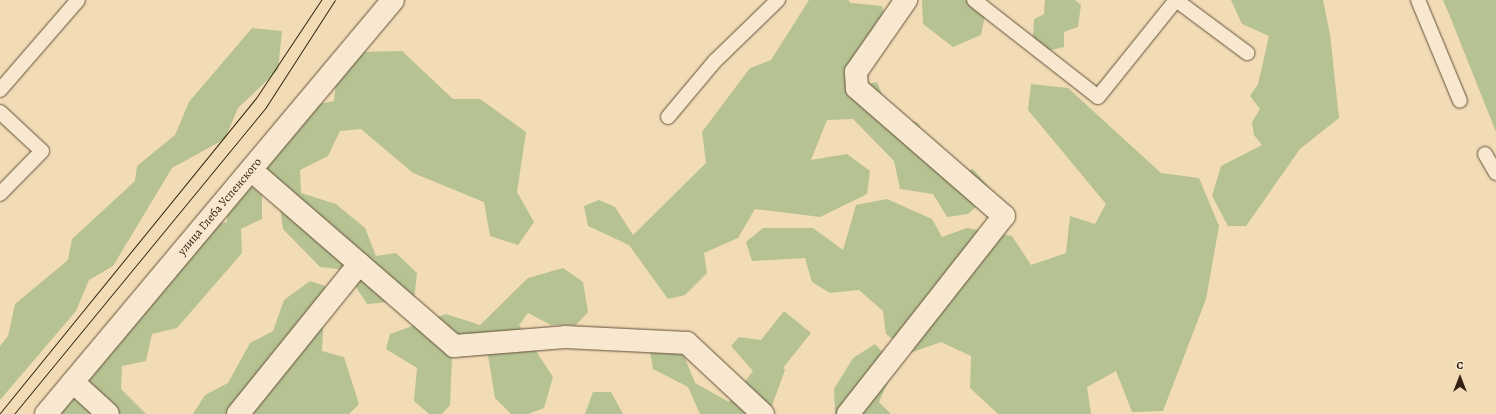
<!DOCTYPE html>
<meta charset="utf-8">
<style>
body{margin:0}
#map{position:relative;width:1496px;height:414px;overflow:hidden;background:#f2dcb5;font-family:Alegreya,serif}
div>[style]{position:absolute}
.green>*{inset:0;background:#b6c291}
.roads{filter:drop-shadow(0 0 1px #64503c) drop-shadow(0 0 1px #64503c)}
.service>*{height:14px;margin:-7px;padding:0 7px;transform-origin:7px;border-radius:7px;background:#f7e8cf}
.minor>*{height:22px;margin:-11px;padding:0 11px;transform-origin:11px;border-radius:11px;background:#f7e8cf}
.tram>*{height:1px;margin:-0.5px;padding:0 0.5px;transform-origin:0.5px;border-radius:0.5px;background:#352113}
span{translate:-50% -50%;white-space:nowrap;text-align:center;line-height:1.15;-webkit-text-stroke:3px #f7e8cf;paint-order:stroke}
.street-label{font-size:12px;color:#352113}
.north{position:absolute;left:1440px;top:358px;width:40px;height:40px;-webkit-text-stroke:3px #f7e8cf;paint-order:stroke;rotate:0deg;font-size:11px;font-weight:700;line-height:16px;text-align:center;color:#352113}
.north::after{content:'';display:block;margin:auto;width:14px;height:18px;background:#352113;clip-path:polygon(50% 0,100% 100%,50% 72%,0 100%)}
</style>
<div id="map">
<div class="green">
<i style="clip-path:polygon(809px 0,848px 0,851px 3px,882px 6px,892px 42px,844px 72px,849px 88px,877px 82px,889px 112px,918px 123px,946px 178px,973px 169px,993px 192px,968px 214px,947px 217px,933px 194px,900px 189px,894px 161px,853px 119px,827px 120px,811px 160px,847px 154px,870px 171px,867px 194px,820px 217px,755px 209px,738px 238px,704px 253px,707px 273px,685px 295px,668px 299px,629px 245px,588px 226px,584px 206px,599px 200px,615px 207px,633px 235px,706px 163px,702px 132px,750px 68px,771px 60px)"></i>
<i style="clip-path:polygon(922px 0,975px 0,987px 6px,981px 35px,953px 47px,923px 24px)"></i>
<i style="clip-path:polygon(1045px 0,1075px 0,1081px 5px,1078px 27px,1064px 32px,1064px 47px,1047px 51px,1033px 37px,1034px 19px,1044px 14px)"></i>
<i style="clip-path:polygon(1231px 0,1323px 0,1330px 34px,1339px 118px,1300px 149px,1246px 226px,1228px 226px,1212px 196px,1221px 166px,1262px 145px,1254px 135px,1252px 122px,1260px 109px,1250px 96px,1258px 84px,1269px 36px,1242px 24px)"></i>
<i style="clip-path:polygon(1443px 0,1496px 0,1496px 132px,1449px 14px)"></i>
<i style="clip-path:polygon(252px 28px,282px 31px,278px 70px,238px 108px,225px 139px,172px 168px,113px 266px,89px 280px,76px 311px,0 400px,0 346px,8px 336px,15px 304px,68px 260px,72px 239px,135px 181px,137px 166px,175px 135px,189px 102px)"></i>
<i style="clip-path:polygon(402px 51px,453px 99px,480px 99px,526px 132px,517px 192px,534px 222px,518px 245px,490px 236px,484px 202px,413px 173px,361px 129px,340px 131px,328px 156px,300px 170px,301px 193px,336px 204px,365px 228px,376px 256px,396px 253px,417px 273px,414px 300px,367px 304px,345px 270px,320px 267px,283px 229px,277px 186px,260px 170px,289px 110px,334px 101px,337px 73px,360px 52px)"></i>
<i style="clip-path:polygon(1031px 84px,1068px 88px,1161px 173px,1199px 178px,1219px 226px,1206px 299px,1163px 411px,1132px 412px,1116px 371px,1087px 387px,1091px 414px,998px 414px,970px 388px,971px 356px,941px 342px,910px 353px,886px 334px,883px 311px,859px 290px,830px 293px,812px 282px,805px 258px,752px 261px,746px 242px,763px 228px,813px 228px,843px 250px,856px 205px,887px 199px,932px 219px,942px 237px,967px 228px,1012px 236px,1031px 265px,1066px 253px,1070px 216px,1095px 224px,1106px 204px,1028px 110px)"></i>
<i style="clip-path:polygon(249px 184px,262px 195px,262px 219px,241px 229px,242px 253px,177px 328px,152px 334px,146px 361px,122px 366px,121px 389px,146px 414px,50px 414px,214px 225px,227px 222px,227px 195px)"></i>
<i style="clip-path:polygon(563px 268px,583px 282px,588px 312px,576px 325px,551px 325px,528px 313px,519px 325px,553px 377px,544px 408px,528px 414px,511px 414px,495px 398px,488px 355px,452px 357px,450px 405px,442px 414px,429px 414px,414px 401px,417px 368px,386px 349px,390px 334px,446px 314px,480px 325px,528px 278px)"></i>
<i style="clip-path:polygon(310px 281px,325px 286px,322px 351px,344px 357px,359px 404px,349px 414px,193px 414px,205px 395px,228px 383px,250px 343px,273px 331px,284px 300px)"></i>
<i style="clip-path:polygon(784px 311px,811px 333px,783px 368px,785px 370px,769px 414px,700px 414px,688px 387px,653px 369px,648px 340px,679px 343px,695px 383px,729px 402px,753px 371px,731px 346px,739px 337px,761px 340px)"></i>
<i style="clip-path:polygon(875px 344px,895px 366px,879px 402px,891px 414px,835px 414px,834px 389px,853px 358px)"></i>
<i style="clip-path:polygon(593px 392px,611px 392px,623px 414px,585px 414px)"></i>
</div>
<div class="roads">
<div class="service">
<i style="left:974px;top:0;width:157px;rotate:38deg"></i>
<i style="left:1098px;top:97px;width:124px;rotate:-51.2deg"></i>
<i style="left:1176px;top:0;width:89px;rotate:36.7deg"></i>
<i style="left:1418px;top:0;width:109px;rotate:67.4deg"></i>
<i style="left:0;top:90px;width:119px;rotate:-49.1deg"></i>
<i style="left:0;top:112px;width:57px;rotate:42.9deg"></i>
<i style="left:42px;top:151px;width:60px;rotate:134.3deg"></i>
<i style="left:668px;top:117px;width:73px;rotate:-50deg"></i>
<i style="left:715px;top:61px;width:88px;rotate:-44.1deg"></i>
<i style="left:1485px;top:154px;width:22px;rotate:60deg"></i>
</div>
<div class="minor">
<i style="left:251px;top:170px;width:269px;rotate:40.9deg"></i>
<i style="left:454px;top:346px;width:111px;rotate:-4.6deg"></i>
<i style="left:565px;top:337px;width:122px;rotate:2.8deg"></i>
<i style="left:687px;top:343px;width:104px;rotate:43.1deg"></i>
<i style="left:73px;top:382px;width:47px;rotate:42.4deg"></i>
<i style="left:46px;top:414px;width:540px;rotate:-50.03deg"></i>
<i style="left:238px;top:414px;width:193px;rotate:-51.1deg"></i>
<i style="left:848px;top:414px;width:252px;rotate:-51.8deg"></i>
<i style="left:1004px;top:216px;width:195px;rotate:-139deg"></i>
<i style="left:857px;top:88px;width:16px;rotate:-94deg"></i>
<i style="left:856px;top:72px;width:88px;rotate:-55.2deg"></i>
</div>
</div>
<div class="tram">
<i style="left:0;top:413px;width:406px;rotate:-50.9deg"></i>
<i style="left:256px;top:98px;width:118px;rotate:-56.4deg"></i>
<i style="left:14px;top:414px;width:397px;rotate:-50.6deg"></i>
<i style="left:266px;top:107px;width:127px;rotate:-57.2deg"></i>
</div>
<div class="street-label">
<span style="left:220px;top:207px;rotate:-50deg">улица Глеба Успенского</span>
</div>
<div class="north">С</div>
</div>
